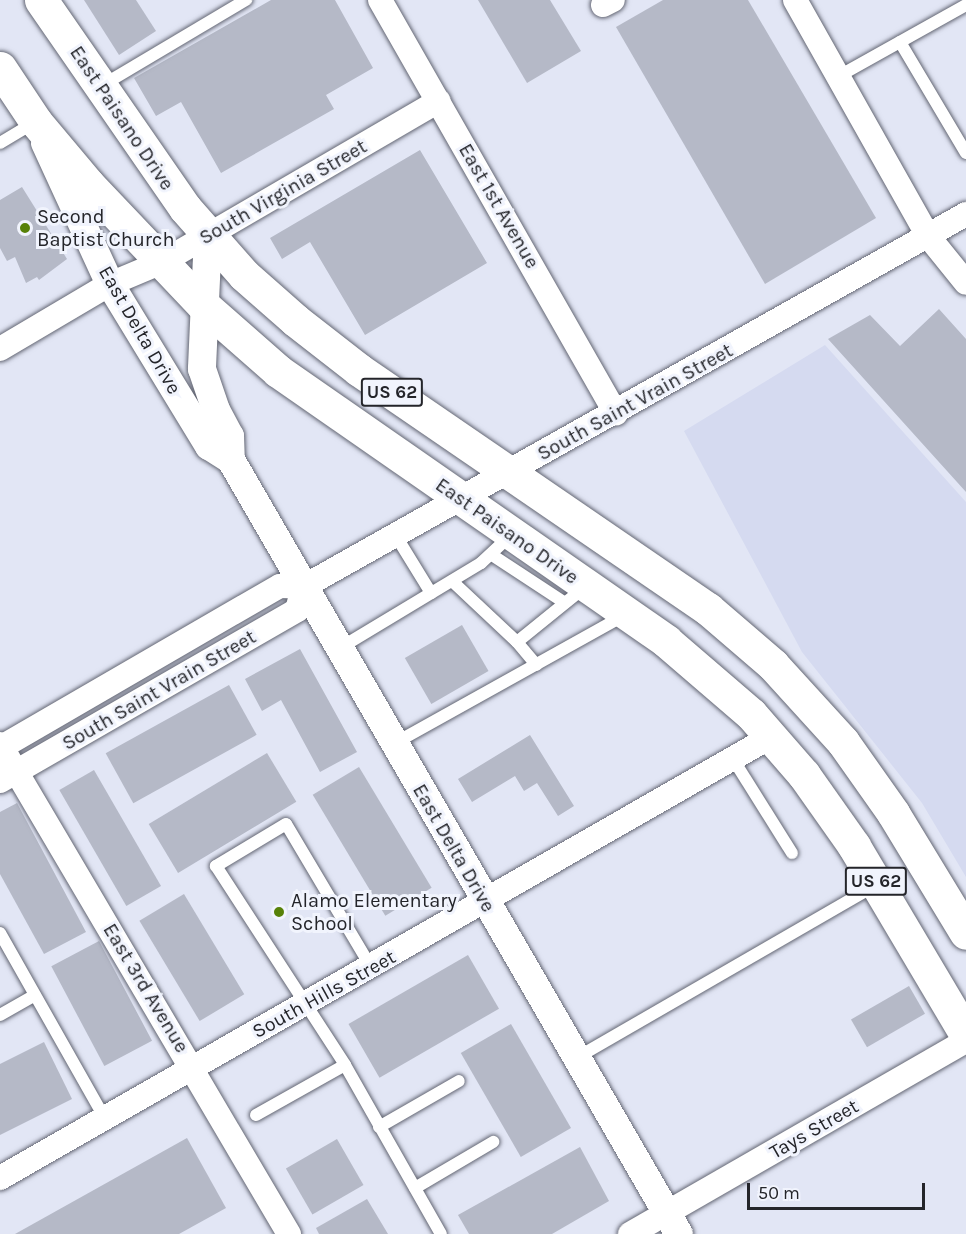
<!DOCTYPE html>
<style>
body{margin:0}
#map{position:relative;width:966px;height:1234px;overflow:hidden;background:#e2e6f5;font-family:Karla,sans-serif}
div>[style]{position:absolute}
.built>*{inset:0;background:#d5daf0}
.building>*{inset:0;background:#b5b9c7;transform-origin:0 0}
.roads{filter:drop-shadow(0 0 2px #636673) drop-shadow(0 0 2px #636673)}
.service>*{height:12px;margin:-6px;padding:0 6px;transform-origin:6px;border-radius:6px;background:#fff}
.minor>*{height:24px;margin:-12px;padding:0 12px;transform-origin:12px;border-radius:12px;background:#fff}
.tertiary>*{height:28px;margin:-14px;padding:0 14px;transform-origin:14px;border-radius:14px;background:#fff}
.primary>*{height:33px;margin:-16.5px;padding:0 16.5px;transform-origin:16.5px;border-radius:16.5px;background:#fff}
.dots>*{width:16px;height:16px;translate:-50% -50%;box-sizing:border-box;border:3px solid #f1f4fd;border-radius:50%}
span{translate:-50% -50%;white-space:nowrap;text-align:center;line-height:1.15;-webkit-text-stroke:6px #f1f4fd;paint-order:stroke}
.shield-label span{padding:2px 4px;background:#f1f4fd;border:2px solid;border-radius:4px;-webkit-text-stroke-width:0}
.shield-label{font-size:18px;color:#24252a;font-weight:700}
.street-label{font-size:20px;color:#24252a}
.poi-label{font-size:20px;color:#24252a}
.left{translate:0 -50%;text-align:left}
.scale{position:absolute;left:747px;top:1183px;width:178px;height:27px;box-sizing:border-box;border:3px solid #24252a;border-top:0;padding-left:8px;font-size:18px;line-height:21px;white-space:nowrap;color:#24252a;-webkit-text-stroke:4px #f1f4fd;paint-order:stroke}
</style>
<div id="map">
<div class="built">
<i style="clip-path:polygon(825px 345px,966px 502px,966px 877px,922px 803px,802px 652px,684px 431px)"></i>
</div>
<div class="building">
<i style="clip-path:polygon(84px 0,136px 0,156px 31px,119px 55px)"></i>
<i style="clip-path:polygon(271px 0,335px 0,373px 68px,326px 95px,334px 109px,221px 173px,181px 102px,156px 116px,134px 78px)"></i>
<i style="clip-path:polygon(478px 0,550px 0,581px 51px,527px 83px)"></i>
<i style="clip-path:polygon(663px 0,748px 0,876px 218px,765px 284px,616px 27px)"></i>
<i style="clip-path:polygon(420px 150px,487px 263px,365px 335px,310px 242px,282px 259px,270px 238px)"></i>
<i style="clip-path:polygon(22px 187px,67px 259px,39px 280px,37px 277px,26px 283px,15px 257px,7px 261px,0 248px,0 200px)"></i>
<i style="clip-path:polygon(939px 309px,966px 339px,966px 492px,828px 339px,870px 315px,900px 346px)"></i>
<i style="left:462px;top:625px;width:53px;height:66px;rotate:60deg"></i>
<i style="clip-path:polygon(300px 649px,357px 752px,320px 772px,281px 700px,262px 711px,245px 679px)"></i>
<i style="left:229px;top:685px;width:57px;height:141px;rotate:61deg"></i>
<i style="clip-path:polygon(530px 735px,574px 806px,558px 816px,537px 783px,524px 791px,515px 776px,472px 802px,458px 779px)"></i>
<i style="left:267px;top:753px;width:57px;height:138px;rotate:59deg"></i>
<i style="left:359px;top:767px;width:141px;height:54px;rotate:59deg"></i>
<i style="left:94px;top:770px;width:134px;height:40px;rotate:60deg"></i>
<i style="clip-path:polygon(17px 803px,86px 932px,44px 954px,0 874px,0 812px)"></i>
<i style="left:184px;top:894px;width:117px;height:52px;rotate:59deg"></i>
<i style="left:99px;top:941px;width:113px;height:54px;rotate:62deg"></i>
<i style="left:468px;top:955px;width:62px;height:138px;rotate:60deg"></i>
<i style="left:909px;top:986px;width:32px;height:67px;rotate:60deg"></i>
<i style="left:511px;top:1024px;width:120px;height:58px;rotate:60deg"></i>
<i style="clip-path:polygon(44px 1042px,72px 1099px,0 1135px,0 1064px)"></i>
<i style="clip-path:polygon(187px 1138px,226px 1208px,179px 1234px,15px 1234px)"></i>
<i style="left:337px;top:1139px;width:53px;height:59px;rotate:60deg"></i>
<i style="clip-path:polygon(580px 1147px,609px 1201px,552px 1234px,469px 1234px,458px 1215px)"></i>
<i style="clip-path:polygon(367px 1199px,388px 1234px,319px 1234px,316px 1228px)"></i>
</div>
<div class="roads">
<div class="service">
<i style="left:900px;top:42px;width:129px;rotate:59.3deg"></i>
<i style="left:839px;top:76px;width:145px;rotate:-29.2deg"></i>
<i style="left:101px;top:86px;width:169px;rotate:-30.7deg"></i>
<i style="left:0;top:143px;width:41px;rotate:-31deg"></i>
<i style="left:396px;top:536px;width:67px;rotate:58.4deg"></i>
<i style="left:492px;top:555px;width:87px;rotate:33.3deg"></i>
<i style="left:452px;top:581px;width:89px;rotate:43.2deg"></i>
<i style="left:517px;top:642px;width:87px;rotate:-39deg"></i>
<i style="left:517px;top:642px;width:30px;rotate:50deg"></i>
<i style="left:340px;top:648px;width:165px;rotate:-31.1deg"></i>
<i style="left:481px;top:563px;width:40px;rotate:-43deg"></i>
<i style="left:395px;top:743px;width:261px;rotate:-29.1deg"></i>
<i style="left:733px;top:759px;width:111px;rotate:57.9deg"></i>
<i style="left:0;top:933px;width:211px;rotate:60.5deg"></i>
<i style="left:371px;top:967px;width:166px;rotate:-120.7deg"></i>
<i style="left:286px;top:824px;width:82px;rotate:149deg"></i>
<i style="left:216px;top:866px;width:237px;rotate:57deg"></i>
<i style="left:345px;top:1065px;width:194px;rotate:60.4deg"></i>
<i style="left:0;top:1015px;width:40px;rotate:-29.7deg"></i>
<i style="left:578px;top:1057px;width:344px;rotate:-30deg"></i>
<i style="left:256px;top:1115px;width:102px;rotate:-29.3deg"></i>
<i style="left:379px;top:1127px;width:92px;rotate:-29.9deg"></i>
<i style="left:415px;top:1188px;width:91px;rotate:-30.5deg"></i>
</div>
<div class="minor">
<i style="left:380px;top:0;width:476px;rotate:60.3deg"></i>
<i style="left:795px;top:0;width:271px;rotate:60.6deg"></i>
<i style="left:928px;top:236px;width:60px;rotate:51deg"></i>
<i style="left:603px;top:5px;width:11px;rotate:-27deg"></i>
<i style="left:0;top:349px;width:128px;rotate:-30.6deg"></i>
<i style="left:110px;top:284px;width:56px;rotate:-22.9deg"></i>
<i style="left:162px;top:262px;width:320px;rotate:-30.2deg"></i>
<i style="left:0;top:744px;width:569px;rotate:59.47deg"></i>
<i style="left:0;top:748px;width:323px;rotate:-30.1deg"></i>
<i style="left:280px;top:586px;width:23px;rotate:2deg"></i>
<i style="left:303px;top:587px;width:761px;rotate:-29.36deg"></i>
<i style="left:0;top:781px;width:343px;rotate:-29.9deg"></i>
<i style="left:297px;top:610px;width:24px;rotate:-75deg"></i>
<i style="left:0;top:1178px;width:890px;rotate:-29.79deg"></i>
<i style="left:630px;top:1234px;width:387px;rotate:-29.9deg"></i>
</div>
<div class="tertiary">
<i style="left:45px;top:143px;width:155px;rotate:65.3deg"></i>
<i style="left:110px;top:284px;width:190px;rotate:58.6deg"></i>
<i style="left:209px;top:446px;width:26px;rotate:32deg"></i>
<i style="left:208px;top:235px;width:134px;rotate:92.6deg"></i>
<i style="left:202px;top:369px;width:43px;rotate:71.1deg"></i>
<i style="left:216px;top:410px;width:30px;rotate:62deg"></i>
<i style="left:230px;top:436px;width:24px;rotate:88deg"></i>
<i style="left:231px;top:460px;width:894px;rotate:59.94deg"></i>
</div>
<div class="primary">
<i style="left:41px;top:0;width:253px;rotate:55.3deg"></i>
<i style="left:185px;top:208px;width:89px;rotate:48.6deg"></i>
<i style="left:244px;top:275px;width:68px;rotate:41.4deg"></i>
<i style="left:295px;top:320px;width:81px;rotate:38deg"></i>
<i style="left:359px;top:370px;width:423px;rotate:34.4deg"></i>
<i style="left:708px;top:609px;width:86px;rotate:40.7deg"></i>
<i style="left:773px;top:665px;width:104px;rotate:47.7deg"></i>
<i style="left:843px;top:742px;width:87px;rotate:54.8deg"></i>
<i style="left:893px;top:813px;width:140px;rotate:58.7deg"></i>
<i style="left:0;top:68px;width:65px;rotate:56.3deg"></i>
<i style="left:36px;top:122px;width:81px;rotate:50deg"></i>
<i style="left:88px;top:184px;width:167px;rotate:46.5deg"></i>
<i style="left:203px;top:305px;width:100px;rotate:41.3deg"></i>
<i style="left:278px;top:371px;width:473px;rotate:34.8deg"></i>
<i style="left:666px;top:641px;width:112px;rotate:40.7deg"></i>
<i style="left:751px;top:714px;width:81px;rotate:49deg"></i>
<i style="left:804px;top:775px;width:87px;rotate:54.8deg"></i>
<i style="left:854px;top:846px;width:220px;rotate:59.3deg"></i>
</div>
</div>
<div class="dots">
<i style="left:25px;top:228px;background:#578108"></i>
<i style="left:279px;top:912px;background:#578108"></i>
</div>
<div class="shield-label">
<span style="left:392px;top:392px">US 62</span>
<span style="left:876px;top:881px">US 62</span>
</div>
<div class="street-label">
<span style="left:122px;top:118px;rotate:56deg">East Paisano Drive</span>
<span style="left:283px;top:192px;rotate:-30deg">South Virginia Street</span>
<span style="left:499px;top:206px;rotate:60deg">East 1st Avenue</span>
<span style="left:140px;top:330px;rotate:60deg">East Delta Drive</span>
<span style="left:635px;top:402px;rotate:-29deg">South Saint Vrain Street</span>
<span style="left:507px;top:531px;rotate:35deg">East Paisano Drive</span>
<span style="left:159px;top:690px;rotate:-30deg">South Saint Vrain Street</span>
<span style="left:454px;top:848px;rotate:60deg">East Delta Drive</span>
<span style="left:146px;top:988px;rotate:59deg">East 3rd Avenue</span>
<span style="left:324px;top:994px;rotate:-29deg">South Hills Street</span>
<span style="left:814px;top:1129px;rotate:-30deg">Tays Street</span>
</div>
<div class="poi-label">
<span class="left" style="left:37px;top:228px">Second<br>Baptist Church</span>
<span class="left" style="left:291px;top:912px">Alamo Elementary<br>School</span>
</div>
<div class="scale">50 m</div>
</div>
